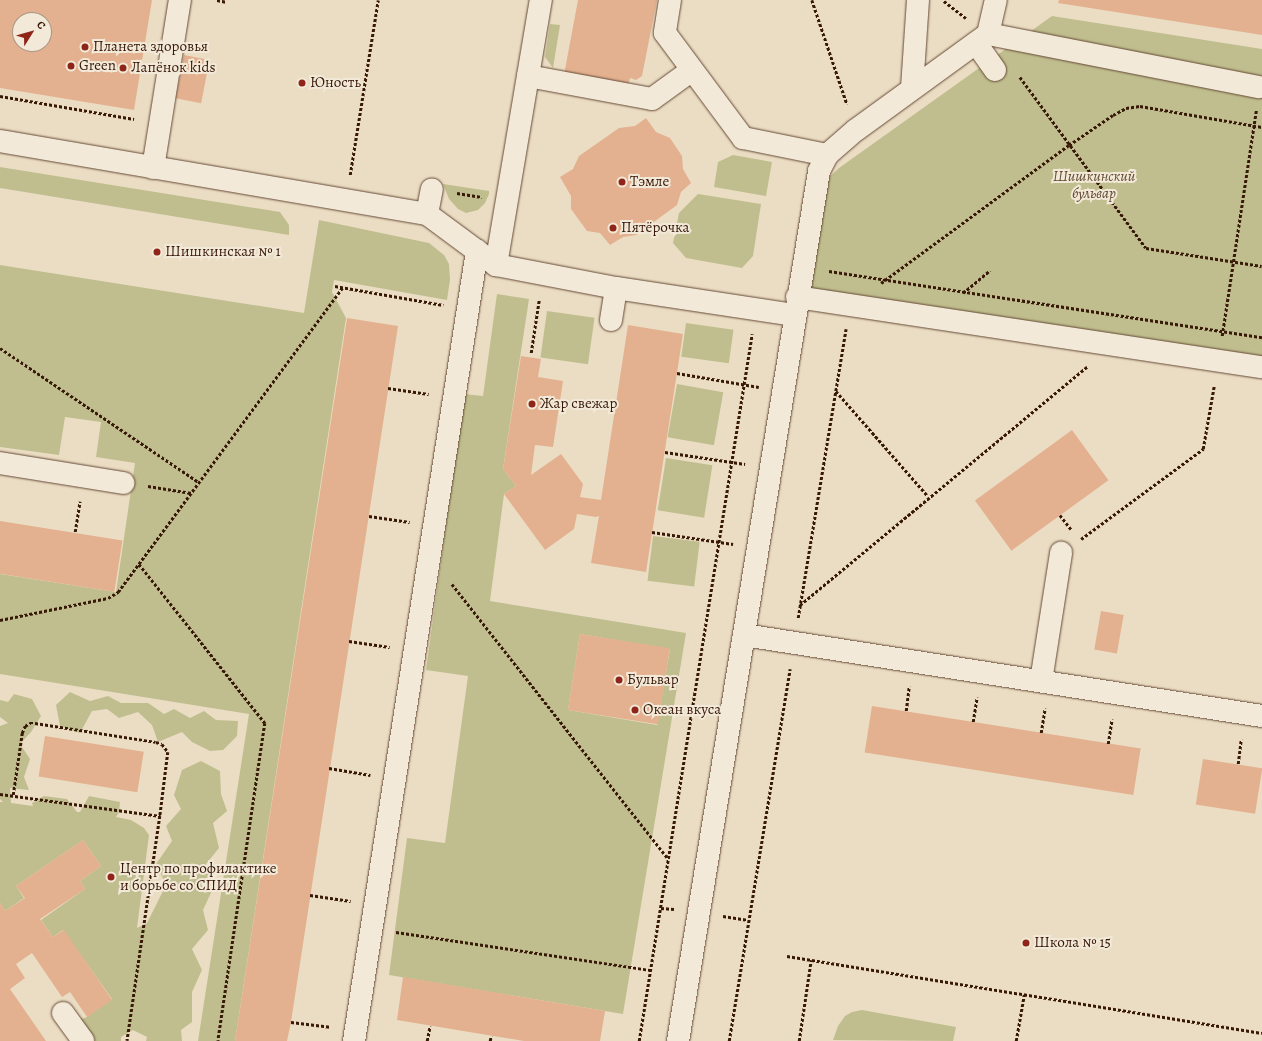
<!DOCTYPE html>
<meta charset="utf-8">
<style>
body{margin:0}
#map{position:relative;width:1262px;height:1041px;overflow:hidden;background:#ebddc3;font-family:Alegreya,serif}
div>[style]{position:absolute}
.green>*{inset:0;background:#c0be8e;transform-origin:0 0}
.building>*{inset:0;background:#e3b18f;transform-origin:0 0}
.path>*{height:2.5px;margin-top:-1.25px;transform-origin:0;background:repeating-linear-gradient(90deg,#381807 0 3px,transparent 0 5px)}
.roads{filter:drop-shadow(0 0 1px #654936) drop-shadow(0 0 1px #654936)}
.minor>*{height:22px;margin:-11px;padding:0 11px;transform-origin:11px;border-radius:11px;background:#f2e9d8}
.dots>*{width:11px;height:11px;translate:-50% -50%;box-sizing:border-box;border:2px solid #f2e9d8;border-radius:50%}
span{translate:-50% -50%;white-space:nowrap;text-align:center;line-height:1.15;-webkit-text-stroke:4px #f2e9d8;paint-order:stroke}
.poi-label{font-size:15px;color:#381807}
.left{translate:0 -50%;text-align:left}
.park-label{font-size:15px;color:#614a30;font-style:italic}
.north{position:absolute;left:12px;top:12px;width:40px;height:40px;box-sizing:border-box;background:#f2e9d8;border:1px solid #a89584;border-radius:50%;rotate:53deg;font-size:11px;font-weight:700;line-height:16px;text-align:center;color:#381807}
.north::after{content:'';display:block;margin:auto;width:14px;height:18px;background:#8f2418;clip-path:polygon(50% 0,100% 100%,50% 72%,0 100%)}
</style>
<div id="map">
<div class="green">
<i style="clip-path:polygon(1052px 16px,1262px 49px,1262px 372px,805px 303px,824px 182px,839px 168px)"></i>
<i style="clip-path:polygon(550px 24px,560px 25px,553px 68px,545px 57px)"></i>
<i style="clip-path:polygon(733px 155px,772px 162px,766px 196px,714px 187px,718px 162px)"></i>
<i style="clip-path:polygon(0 167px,280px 212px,289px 225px,289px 235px,0 188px)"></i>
<i style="clip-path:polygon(443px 184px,489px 191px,489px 194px,485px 203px,478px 210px,466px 213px,458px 209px,449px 199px)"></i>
<i style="clip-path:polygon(698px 194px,761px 204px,753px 256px,742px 268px,686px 258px,673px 243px,679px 213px)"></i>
<i style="clip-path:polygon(319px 220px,429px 243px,444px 255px,449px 264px,450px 280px,447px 300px,334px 280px,332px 292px,346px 318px,235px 1041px,198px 1041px,249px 714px,0 674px,0 574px,116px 592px,135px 463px,96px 457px,101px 422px,65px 417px,59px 455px,0 447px,0 265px,304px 313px)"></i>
<i style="clip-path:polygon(evenodd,497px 294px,529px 299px,503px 469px,516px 486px,504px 494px,490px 601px,686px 633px,623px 1014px,389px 975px,407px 838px,445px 843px,468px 676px,426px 670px,464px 394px,483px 396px,497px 294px,580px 634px,670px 649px,657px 725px,568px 710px,580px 634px)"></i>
<i style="left:547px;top:311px;width:48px;height:47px;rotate:8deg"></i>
<i style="left:686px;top:323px;width:48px;height:34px;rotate:8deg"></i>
<i style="left:677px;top:384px;width:47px;height:54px;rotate:10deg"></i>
<i style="left:666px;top:458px;width:47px;height:53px;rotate:9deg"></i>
<i style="left:653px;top:536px;width:47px;height:45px;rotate:7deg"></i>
<i style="clip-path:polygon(70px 692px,90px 701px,108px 696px,121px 703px,148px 703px,164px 714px,174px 709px,190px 718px,204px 711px,216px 720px,238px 721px,237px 736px,223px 750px,210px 751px,192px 742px,182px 732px,158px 742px,152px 725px,138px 712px,119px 718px,107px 709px,92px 711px,80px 733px,60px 726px,56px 705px)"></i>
<i style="clip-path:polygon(14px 694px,32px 699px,41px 716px,31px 732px,20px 744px,30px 759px,24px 777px,29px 790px,10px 788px,11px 803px,33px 806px,32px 803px,44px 796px,67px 799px,77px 812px,80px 812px,89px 796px,120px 802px,119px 812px,116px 817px,131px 820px,144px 828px,149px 835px,137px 928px,147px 923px,166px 885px,156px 864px,172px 841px,166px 826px,181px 809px,174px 795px,182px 770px,201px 761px,220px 771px,221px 794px,227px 811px,213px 823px,219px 848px,206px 864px,215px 884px,203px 910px,208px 930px,192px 949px,202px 970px,192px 992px,192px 1022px,181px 1030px,182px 1041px,146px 1041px,147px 1037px,133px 1030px,121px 1037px,121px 1041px,91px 1041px,79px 1019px,85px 1018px,112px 999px,63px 930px,53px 937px,41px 920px,85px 889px,80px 881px,101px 866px,83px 840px,16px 886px,24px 898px,5px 911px,0 903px,0 802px,3px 802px,0 799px,0 726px,8px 723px,0 717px,0 700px,8px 702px)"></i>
<i style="clip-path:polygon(862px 1010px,956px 1027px,953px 1041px,833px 1040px,838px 1026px,845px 1016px,852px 1012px)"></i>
</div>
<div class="building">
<i style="clip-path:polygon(evenodd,0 0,152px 0,134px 110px,0 88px,0 0,20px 20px,44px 20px,44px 44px,20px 44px,20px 20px)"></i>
<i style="clip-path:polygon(578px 0,657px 0,642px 76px,636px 80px,630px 78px,628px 87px,564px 75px)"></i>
<i style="clip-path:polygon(1059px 0,1262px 0,1262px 35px,1058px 3px)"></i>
<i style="left:184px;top:55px;width:26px;height:44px;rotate:11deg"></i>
<i style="clip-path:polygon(646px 118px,656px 132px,670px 138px,682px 156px,683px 169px,691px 183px,681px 192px,677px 205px,636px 235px,623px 237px,610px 245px,600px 233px,587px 231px,571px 209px,571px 196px,560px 177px,573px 169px,579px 156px,619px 128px,635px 126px)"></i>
<i style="clip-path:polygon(347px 318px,398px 326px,291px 1022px,287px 1041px,235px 1041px)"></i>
<i style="clip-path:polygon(628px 325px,683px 334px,646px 572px,591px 563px,599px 516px,596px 517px,577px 514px,574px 529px,545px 550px,504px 494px,516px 486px,503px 469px,521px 356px,541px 359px,538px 377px,563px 381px,553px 447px,535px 445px,531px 475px,561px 454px,583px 484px,580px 497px,601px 500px)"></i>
<i style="left:1072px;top:430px;width:62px;height:120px;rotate:54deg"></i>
<i style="left:0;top:521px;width:124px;height:52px;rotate:9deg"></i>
<i style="left:1101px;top:611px;width:23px;height:39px;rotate:10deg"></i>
<i style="left:580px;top:634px;width:91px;height:77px;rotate:9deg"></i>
<i style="left:872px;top:706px;width:272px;height:47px;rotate:9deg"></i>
<i style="left:45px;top:736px;width:100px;height:41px;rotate:9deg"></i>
<i style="left:1203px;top:759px;width:60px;height:46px;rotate:9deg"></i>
<i style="clip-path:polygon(83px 840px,101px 866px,80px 881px,85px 889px,40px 919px,53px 937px,64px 930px,112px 1000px,87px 1017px,70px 992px,62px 997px,32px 953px,16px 964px,25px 978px,10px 989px,46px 1041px,0 1041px,0 903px,5px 911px,25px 898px,16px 886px)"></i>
<i style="clip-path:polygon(403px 977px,605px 1011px,600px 1041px,524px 1041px,397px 1020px)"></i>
</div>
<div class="path">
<i style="left:217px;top:0;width:10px;rotate:11deg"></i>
<i style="left:812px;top:0;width:110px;rotate:71.4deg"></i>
<i style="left:944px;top:1px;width:28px;rotate:38deg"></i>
<i style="left:1020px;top:77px;width:212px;rotate:53.6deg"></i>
<i style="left:1146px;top:248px;width:117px;rotate:8.8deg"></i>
<i style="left:0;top:96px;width:136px;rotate:9.7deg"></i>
<i style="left:350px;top:175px;width:177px;rotate:-80.9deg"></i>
<i style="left:457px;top:193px;width:25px;rotate:9deg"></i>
<i style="left:829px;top:271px;width:438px;rotate:8.7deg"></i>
<i style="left:881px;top:283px;width:233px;rotate:-36.3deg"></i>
<i style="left:1069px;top:145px;width:53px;rotate:-34.3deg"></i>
<i style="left:1113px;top:115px;width:15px;rotate:-28deg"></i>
<i style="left:1126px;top:108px;width:14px;rotate:-8deg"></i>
<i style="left:1140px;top:106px;width:124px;rotate:9.8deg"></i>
<i style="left:335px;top:286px;width:110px;rotate:10deg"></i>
<i style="left:963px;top:293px;width:35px;rotate:-40deg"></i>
<i style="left:1222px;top:336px;width:228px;rotate:-81.4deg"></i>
<i style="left:0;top:348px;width:240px;rotate:34deg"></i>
<i style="left:531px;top:353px;width:54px;rotate:-81.4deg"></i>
<i style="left:677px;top:373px;width:83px;rotate:9.7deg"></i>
<i style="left:388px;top:388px;width:41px;rotate:8.3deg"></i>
<i style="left:836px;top:391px;width:138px;rotate:48.8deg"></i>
<i style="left:665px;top:452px;width:81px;rotate:8.5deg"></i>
<i style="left:148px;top:486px;width:44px;rotate:9.2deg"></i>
<i style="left:1060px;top:515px;width:18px;rotate:52deg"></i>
<i style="left:369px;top:516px;width:41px;rotate:8.3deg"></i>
<i style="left:75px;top:532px;width:31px;rotate:-81deg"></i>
<i style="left:652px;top:532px;width:82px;rotate:8.4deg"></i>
<i style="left:1081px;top:539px;width:152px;rotate:-36.4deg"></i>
<i style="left:1203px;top:449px;width:64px;rotate:-80.1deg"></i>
<i style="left:139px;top:564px;width:203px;rotate:51.6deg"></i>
<i style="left:265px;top:723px;width:321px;rotate:98.4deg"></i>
<i style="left:452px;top:584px;width:349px;rotate:51.8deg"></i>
<i style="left:800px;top:605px;width:373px;rotate:-39.7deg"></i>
<i style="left:798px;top:618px;width:293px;rotate:-80.6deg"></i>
<i style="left:0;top:620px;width:110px;rotate:-11.5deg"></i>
<i style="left:108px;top:598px;width:12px;rotate:-31deg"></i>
<i style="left:118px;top:592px;width:379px;rotate:-53.6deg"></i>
<i style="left:349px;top:641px;width:41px;rotate:8.3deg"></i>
<i style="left:906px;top:711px;width:25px;rotate:-83deg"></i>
<i style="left:973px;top:722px;width:25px;rotate:-81deg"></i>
<i style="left:1041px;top:733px;width:25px;rotate:-81deg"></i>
<i style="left:1108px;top:744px;width:25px;rotate:-81deg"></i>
<i style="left:1238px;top:764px;width:25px;rotate:-83deg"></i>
<i style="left:329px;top:768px;width:42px;rotate:9.7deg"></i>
<i style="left:0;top:794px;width:162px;rotate:7.8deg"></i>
<i style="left:13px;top:795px;width:63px;rotate:-81.7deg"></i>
<i style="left:22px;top:733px;width:8px;rotate:-67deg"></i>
<i style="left:25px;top:726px;width:6px;rotate:-31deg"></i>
<i style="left:30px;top:723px;width:5px"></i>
<i style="left:35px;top:723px;width:122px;rotate:8.9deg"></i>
<i style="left:156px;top:742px;width:6px;rotate:18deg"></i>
<i style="left:162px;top:744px;width:10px;rotate:53deg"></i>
<i style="left:168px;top:752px;width:64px;rotate:97.1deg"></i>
<i style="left:160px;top:816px;width:227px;rotate:98.3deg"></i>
<i style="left:310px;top:895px;width:41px;rotate:8.3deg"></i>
<i style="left:661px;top:908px;width:13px;rotate:4deg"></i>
<i style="left:723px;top:916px;width:24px;rotate:9deg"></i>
<i style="left:396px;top:932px;width:258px;rotate:8.5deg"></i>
<i style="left:787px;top:956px;width:481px;rotate:9.2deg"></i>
<i style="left:291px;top:1022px;width:39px;rotate:7deg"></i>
<i style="left:427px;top:1041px;width:15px;rotate:-79deg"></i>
<i style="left:490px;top:1041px;width:5px;rotate:-79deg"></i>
<i style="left:639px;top:1041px;width:716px;rotate:-80.92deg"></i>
<i style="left:729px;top:1041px;width:377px;rotate:-80.7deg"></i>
<i style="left:799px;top:1041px;width:82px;rotate:-81.6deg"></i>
<i style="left:1016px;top:1041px;width:47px;rotate:-80.1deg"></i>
</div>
<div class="roads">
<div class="minor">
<i style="left:670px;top:0;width:33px;rotate:99deg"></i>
<i style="left:665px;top:33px;width:131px;rotate:53.4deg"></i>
<i style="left:743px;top:138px;width:86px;rotate:11.4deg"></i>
<i style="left:988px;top:34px;width:276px;rotate:11.1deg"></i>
<i style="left:976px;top:43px;width:33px;rotate:55deg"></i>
<i style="left:528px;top:76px;width:126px;rotate:10.5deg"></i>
<i style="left:652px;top:99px;width:49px;rotate:-35.9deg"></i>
<i style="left:912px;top:88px;width:88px;rotate:-86.1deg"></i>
<i style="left:0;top:141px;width:433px;rotate:9.7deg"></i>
<i style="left:427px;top:214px;width:86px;rotate:36.5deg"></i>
<i style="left:496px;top:265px;width:122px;rotate:10.9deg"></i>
<i style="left:616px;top:288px;width:181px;rotate:8.6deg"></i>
<i style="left:153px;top:168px;width:170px;rotate:-80.9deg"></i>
<i style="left:427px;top:214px;width:25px;rotate:-79deg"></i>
<i style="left:496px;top:265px;width:269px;rotate:-80.4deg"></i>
<i style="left:797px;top:297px;width:470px;rotate:8.6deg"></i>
<i style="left:611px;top:320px;width:32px;rotate:-81deg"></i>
<i style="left:0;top:463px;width:125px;rotate:9.2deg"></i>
<i style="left:744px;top:635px;width:524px;rotate:8.89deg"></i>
<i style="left:1041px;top:681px;width:130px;rotate:-81.1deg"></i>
<i style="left:63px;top:1013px;width:34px;rotate:54deg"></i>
<i style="left:354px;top:1041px;width:800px;rotate:-81.15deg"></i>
<i style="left:678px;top:1041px;width:881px;rotate:-80.79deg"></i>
<i style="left:819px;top:171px;width:18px;rotate:-63deg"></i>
<i style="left:827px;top:155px;width:38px;rotate:-41deg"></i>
<i style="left:856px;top:130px;width:163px;rotate:-36deg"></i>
<i style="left:988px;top:34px;width:35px;rotate:-77deg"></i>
</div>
</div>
<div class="dots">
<i style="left:85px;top:47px;background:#8f2418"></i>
<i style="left:71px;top:66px;background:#8f2418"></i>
<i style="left:123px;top:68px;background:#8f2418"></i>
<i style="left:302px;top:83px;background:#8f2418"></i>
<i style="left:622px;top:182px;background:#8f2418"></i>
<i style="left:613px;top:228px;background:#8f2418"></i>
<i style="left:157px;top:252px;background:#8f2418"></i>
<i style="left:532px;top:404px;background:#8f2418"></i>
<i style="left:619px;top:680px;background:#8f2418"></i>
<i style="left:635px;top:710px;background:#8f2418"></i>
<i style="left:111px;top:877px;background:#8f2418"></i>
<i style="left:1026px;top:943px;background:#8f2418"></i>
</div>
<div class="poi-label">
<span class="left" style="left:93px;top:47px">Планета здоровья</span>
<span class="left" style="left:79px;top:66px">Green</span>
<span class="left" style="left:131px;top:68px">Лапёнок kids</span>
<span class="left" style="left:310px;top:83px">Юность</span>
<span class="left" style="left:630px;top:182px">Тэмле</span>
<span class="left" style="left:621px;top:228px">Пятёрочка</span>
<span class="left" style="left:165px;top:252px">Шишкинская № 1</span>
<span class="left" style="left:540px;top:404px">Жар свежар</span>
<span class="left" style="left:627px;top:680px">Бульвар</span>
<span class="left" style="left:643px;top:710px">Океан вкуса</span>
<span class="left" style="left:120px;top:877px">Центр по профилактике<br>и борьбе со СПИД</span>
<span class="left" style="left:1034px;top:943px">Школа № 15</span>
</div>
<div class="park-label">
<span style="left:1094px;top:185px">Шишкинский<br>бульвар</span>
</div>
<div class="north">С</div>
</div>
